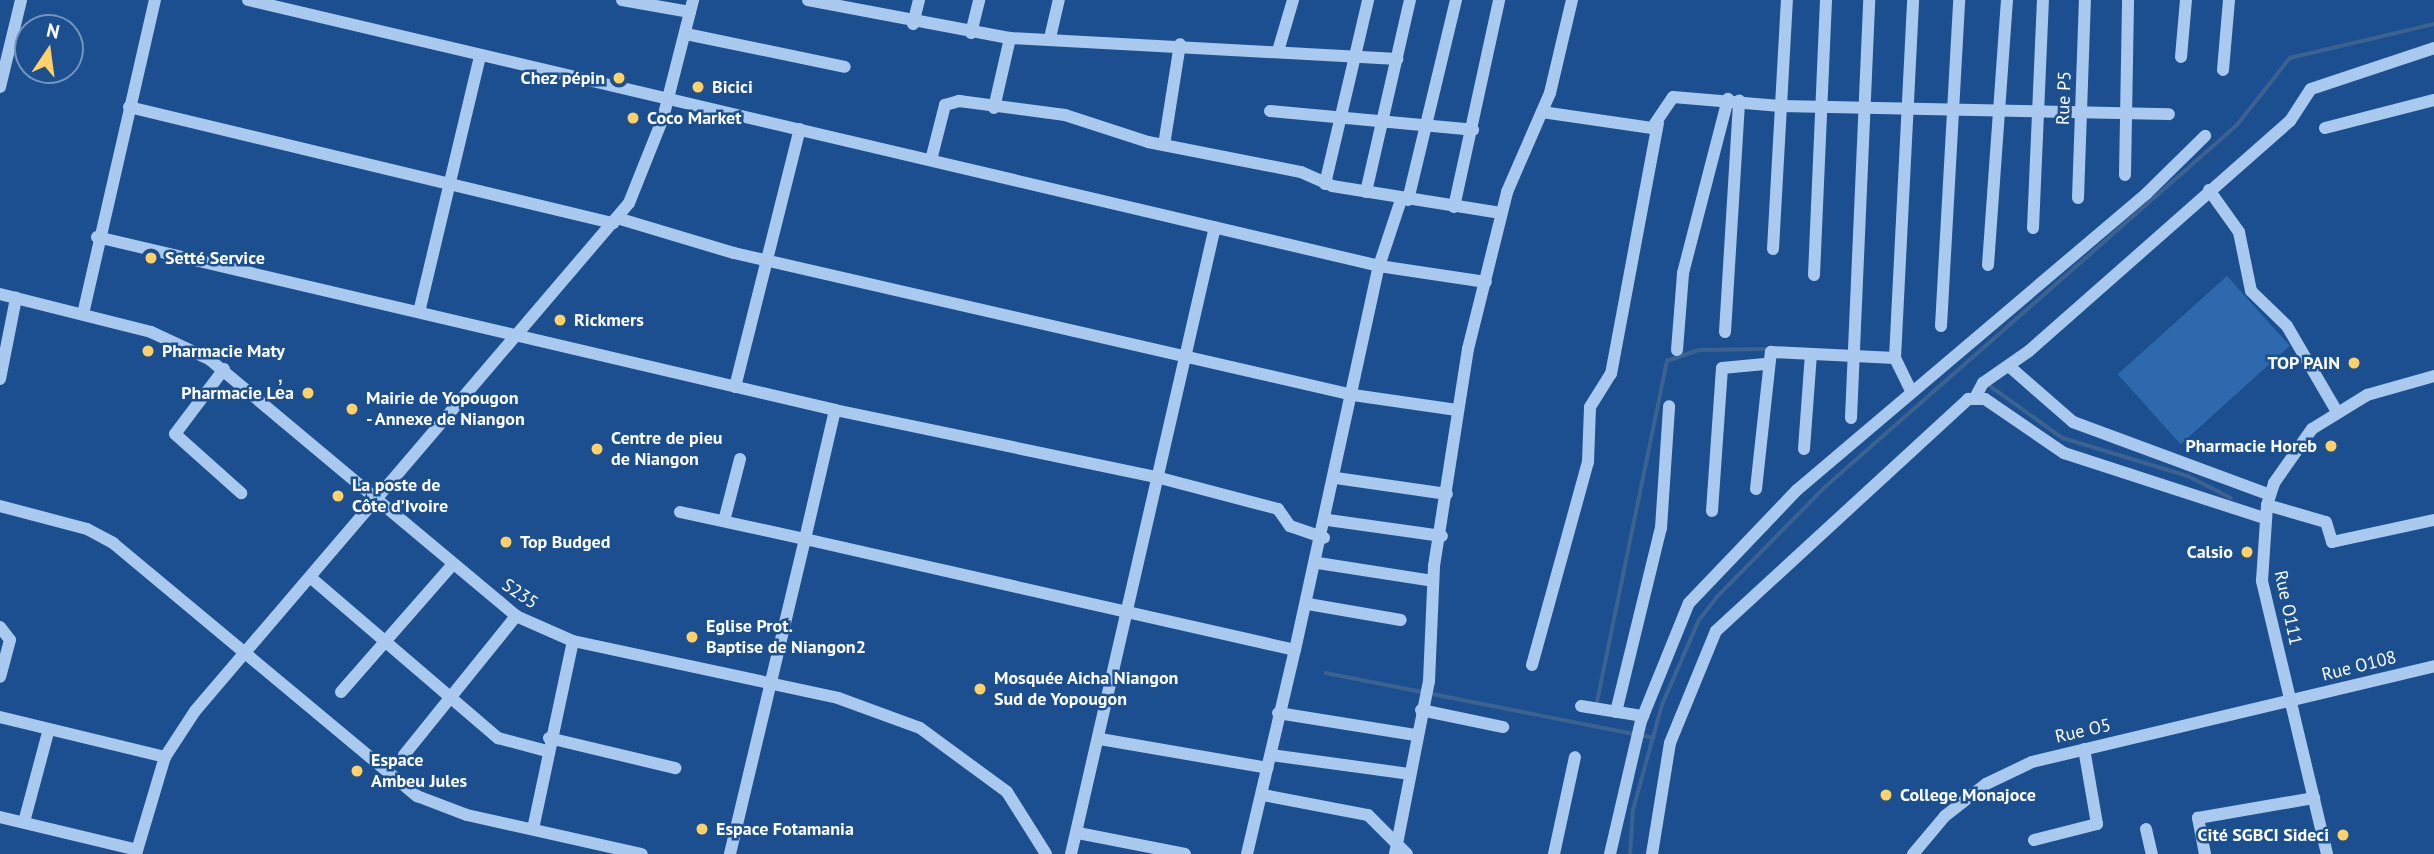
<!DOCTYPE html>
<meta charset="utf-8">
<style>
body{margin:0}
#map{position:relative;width:2434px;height:854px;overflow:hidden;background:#1b4f8f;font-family:"PT Sans",sans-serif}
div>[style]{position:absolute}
.green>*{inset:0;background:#2e69ad;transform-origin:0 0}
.stream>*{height:3.5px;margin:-1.75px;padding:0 1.75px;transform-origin:1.75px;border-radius:1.75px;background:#3c6290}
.minor>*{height:12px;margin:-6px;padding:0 6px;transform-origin:6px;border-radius:6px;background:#a9c9ee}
.dots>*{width:19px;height:19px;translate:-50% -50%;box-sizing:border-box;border:4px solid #1b4f8f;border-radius:50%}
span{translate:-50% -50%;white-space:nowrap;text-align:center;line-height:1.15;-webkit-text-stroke:5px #1b4f8f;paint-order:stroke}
.poi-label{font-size:18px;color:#fff;font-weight:700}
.right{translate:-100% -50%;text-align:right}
.left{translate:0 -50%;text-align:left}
.street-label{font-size:18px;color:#fff}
.north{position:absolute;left:14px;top:14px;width:70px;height:70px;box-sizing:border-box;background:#1b4f8f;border:2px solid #7695bc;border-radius:50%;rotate:13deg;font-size:19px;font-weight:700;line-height:28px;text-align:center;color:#fff}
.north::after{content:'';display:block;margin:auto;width:24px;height:32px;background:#ffd166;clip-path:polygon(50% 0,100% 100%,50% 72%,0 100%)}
</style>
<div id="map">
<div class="green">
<i style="left:2227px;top:276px;width:94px;height:147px;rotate:48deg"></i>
</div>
<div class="stream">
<i style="left:1990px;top:386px;width:90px;rotate:35.5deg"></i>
<i style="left:2063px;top:438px;width:131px;rotate:16.9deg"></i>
<i style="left:2188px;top:476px;width:48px;rotate:27.1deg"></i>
<i style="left:1326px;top:673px;width:334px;rotate:11.2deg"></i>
<i style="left:1597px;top:702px;width:348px;rotate:-78.4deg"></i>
<i style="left:1667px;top:361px;width:34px;rotate:-19deg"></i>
<i style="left:1699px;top:350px;width:71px;rotate:-0.8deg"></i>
<i style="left:1630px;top:854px;width:44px;rotate:-86.1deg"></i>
<i style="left:1633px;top:810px;width:109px;rotate:-74.6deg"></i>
<i style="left:1662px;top:705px;width:93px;rotate:-66.5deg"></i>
<i style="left:1699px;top:620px;width:28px;rotate:-52deg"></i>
<i style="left:1716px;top:598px;width:156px;rotate:-45.5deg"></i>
<i style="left:1825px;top:487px;width:548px;rotate:-41.3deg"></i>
<i style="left:2237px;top:125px;width:85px;rotate:-51.7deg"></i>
<i style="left:2290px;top:58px;width:148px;rotate:-13.3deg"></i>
</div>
<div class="minor">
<i style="left:248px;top:0;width:1162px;rotate:13.23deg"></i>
<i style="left:1379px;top:266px;width:108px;rotate:8.5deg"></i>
<i style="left:622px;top:0;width:69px;rotate:10deg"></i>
<i style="left:808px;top:0;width:206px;rotate:10.7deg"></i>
<i style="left:1010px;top:38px;width:388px;rotate:3.1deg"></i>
<i style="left:913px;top:24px;width:25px;rotate:-76deg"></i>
<i style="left:971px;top:33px;width:34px;rotate:-76deg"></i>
<i style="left:686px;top:34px;width:162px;rotate:11.7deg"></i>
<i style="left:1050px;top:38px;width:39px;rotate:-77deg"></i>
<i style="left:1278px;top:51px;width:53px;rotate:-73.6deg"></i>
<i style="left:2181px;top:57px;width:57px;rotate:-85deg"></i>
<i style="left:2223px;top:70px;width:70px;rotate:-85.1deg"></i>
<i style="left:0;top:87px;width:89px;rotate:-76.4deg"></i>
<i style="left:129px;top:107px;width:498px;rotate:13.5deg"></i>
<i style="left:994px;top:108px;width:72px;rotate:-77.1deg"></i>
<i style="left:1270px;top:111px;width:204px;rotate:5.3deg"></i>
<i style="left:1542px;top:112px;width:111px;rotate:8.3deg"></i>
<i style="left:1652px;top:128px;width:37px;rotate:-56deg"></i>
<i style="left:1673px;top:97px;width:108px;rotate:4.8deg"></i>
<i style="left:1781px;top:106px;width:388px;rotate:1.2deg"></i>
<i style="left:2325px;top:128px;width:113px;rotate:-14.4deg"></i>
<i style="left:1164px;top:145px;width:102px;rotate:-81deg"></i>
<i style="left:931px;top:160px;width:57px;rotate:-75.7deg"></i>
<i style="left:945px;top:105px;width:15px;rotate:-16deg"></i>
<i style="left:959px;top:101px;width:107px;rotate:7.5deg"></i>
<i style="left:1065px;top:115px;width:87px;rotate:18deg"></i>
<i style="left:1148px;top:142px;width:156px;rotate:11.1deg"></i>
<i style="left:1301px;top:172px;width:34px;rotate:24deg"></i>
<i style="left:1332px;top:186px;width:171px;rotate:9.1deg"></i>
<i style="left:2125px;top:175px;width:175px;rotate:-89deg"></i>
<i style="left:1325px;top:184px;width:189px;rotate:-76.8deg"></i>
<i style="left:2209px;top:190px;width:52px;rotate:54.5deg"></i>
<i style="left:2239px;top:232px;width:60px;rotate:78.5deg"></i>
<i style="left:2251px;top:291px;width:50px;rotate:44.2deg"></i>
<i style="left:2287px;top:326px;width:99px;rotate:59.8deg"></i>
<i style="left:1366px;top:192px;width:197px;rotate:-77.1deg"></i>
<i style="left:2078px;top:198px;width:198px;rotate:-88deg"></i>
<i style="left:1408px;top:200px;width:206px;rotate:-76.5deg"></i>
<i style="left:1454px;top:207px;width:212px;rotate:-77.7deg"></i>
<i style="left:617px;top:218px;width:122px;rotate:16.7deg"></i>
<i style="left:734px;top:253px;width:635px;rotate:12.92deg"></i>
<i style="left:1353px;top:395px;width:105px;rotate:8.2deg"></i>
<i style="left:2033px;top:228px;width:228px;rotate:-87.5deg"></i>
<i style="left:97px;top:237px;width:758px;rotate:13.19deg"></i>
<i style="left:835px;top:410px;width:332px;rotate:11.8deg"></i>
<i style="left:1160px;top:478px;width:122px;rotate:14.7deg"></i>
<i style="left:1278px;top:509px;width:21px;rotate:55deg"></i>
<i style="left:1290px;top:526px;width:36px;rotate:19deg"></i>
<i style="left:1773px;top:249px;width:249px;rotate:-86.8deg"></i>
<i style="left:1988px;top:265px;width:266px;rotate:-85.9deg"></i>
<i style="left:1814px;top:275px;width:275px;rotate:-87.5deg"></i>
<i style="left:0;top:294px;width:156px;rotate:14.1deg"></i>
<i style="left:151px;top:332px;width:64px;rotate:25deg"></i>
<i style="left:209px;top:359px;width:400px;rotate:39.9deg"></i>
<i style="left:516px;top:616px;width:62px;rotate:23.7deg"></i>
<i style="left:573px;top:641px;width:271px;rotate:12.1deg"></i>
<i style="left:838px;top:698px;width:87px;rotate:20.1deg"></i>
<i style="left:920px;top:728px;width:108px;rotate:36.3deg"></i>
<i style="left:1007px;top:792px;width:73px;rotate:57.8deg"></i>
<i style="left:420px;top:308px;width:258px;rotate:-76.6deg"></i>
<i style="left:83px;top:314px;width:322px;rotate:-77.1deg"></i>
<i style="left:1941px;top:326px;width:326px;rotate:-86.8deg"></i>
<i style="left:1725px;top:332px;width:232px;rotate:-86.5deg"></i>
<i style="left:1677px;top:350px;width:77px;rotate:-85.5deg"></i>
<i style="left:1683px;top:273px;width:180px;rotate:-75.5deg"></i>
<i style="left:1895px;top:358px;width:358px;rotate:-87.1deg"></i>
<i style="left:2010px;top:367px;width:84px;rotate:41.1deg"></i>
<i style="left:2073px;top:422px;width:210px;rotate:20.3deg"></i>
<i style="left:224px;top:369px;width:81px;rotate:127deg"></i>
<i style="left:175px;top:434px;width:89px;rotate:41.8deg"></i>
<i style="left:0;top:379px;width:83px;rotate:-78.8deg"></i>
<i style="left:735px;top:387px;width:266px;rotate:-75.9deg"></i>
<i style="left:1976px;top:396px;width:15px;rotate:-62deg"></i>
<i style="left:1983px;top:383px;width:56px;rotate:-34.8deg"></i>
<i style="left:2029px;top:351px;width:348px;rotate:-41.4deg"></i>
<i style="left:2290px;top:121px;width:38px;rotate:-57deg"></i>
<i style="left:2311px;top:89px;width:130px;rotate:-18.4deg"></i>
<i style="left:835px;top:410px;width:132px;rotate:103.1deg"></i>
<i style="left:805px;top:539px;width:502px;rotate:12.76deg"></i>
<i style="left:1295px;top:650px;width:393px;rotate:-77.7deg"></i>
<i style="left:1379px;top:266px;width:70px;rotate:-71.6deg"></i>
<i style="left:1851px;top:418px;width:418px;rotate:-87.5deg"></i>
<i style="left:1804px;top:449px;width:95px;rotate:-85.8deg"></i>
<i style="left:1336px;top:478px;width:112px;rotate:8.2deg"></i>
<i style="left:1756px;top:489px;width:138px;rotate:-83.8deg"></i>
<i style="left:1771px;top:352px;width:124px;rotate:2.8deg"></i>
<i style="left:1895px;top:358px;width:34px;rotate:64deg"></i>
<i style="left:2267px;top:505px;width:61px;rotate:16.1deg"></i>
<i style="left:2326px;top:522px;width:21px;rotate:73deg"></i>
<i style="left:2332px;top:542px;width:104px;rotate:-12.2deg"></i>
<i style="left:0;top:506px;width:90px;rotate:14.8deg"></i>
<i style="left:87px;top:529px;width:30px;rotate:28deg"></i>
<i style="left:113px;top:543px;width:396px;rotate:39.8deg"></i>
<i style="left:417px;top:796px;width:53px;rotate:20.8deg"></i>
<i style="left:467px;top:815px;width:179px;rotate:12.6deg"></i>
<i style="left:1712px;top:511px;width:143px;rotate:-86deg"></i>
<i style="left:1722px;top:368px;width:43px;rotate:-5.3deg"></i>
<i style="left:680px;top:512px;width:128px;rotate:12.2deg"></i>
<i style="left:805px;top:539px;width:324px;rotate:103.4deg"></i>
<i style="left:1328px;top:520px;width:115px;rotate:8deg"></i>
<i style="left:724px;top:521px;width:64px;rotate:-75.5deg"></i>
<i style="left:1318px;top:563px;width:116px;rotate:8.9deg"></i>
<i style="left:310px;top:577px;width:248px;rotate:40.6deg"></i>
<i style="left:498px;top:738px;width:51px;rotate:14.9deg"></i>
<i style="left:1308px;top:604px;width:94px;rotate:9.8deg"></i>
<i style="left:0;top:627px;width:16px;rotate:52deg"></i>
<i style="left:10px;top:640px;width:38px;rotate:105deg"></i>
<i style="left:1532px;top:665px;width:211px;rotate:-74.6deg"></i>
<i style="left:1588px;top:462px;width:55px;rotate:-87.9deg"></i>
<i style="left:1590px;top:407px;width:39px;rotate:-58deg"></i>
<i style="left:1611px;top:374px;width:255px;rotate:-79.4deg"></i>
<i style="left:341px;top:692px;width:169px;rotate:-48.8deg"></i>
<i style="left:1581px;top:706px;width:63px;rotate:9.2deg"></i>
<i style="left:1421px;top:710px;width:84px;rotate:11.7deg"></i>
<i style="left:1616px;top:712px;width:189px;rotate:-76.3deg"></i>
<i style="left:1661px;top:528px;width:122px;rotate:-86.2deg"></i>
<i style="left:1278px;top:713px;width:139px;rotate:9.1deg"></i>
<i style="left:0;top:717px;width:170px;rotate:13.6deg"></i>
<i style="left:549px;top:738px;width:130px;rotate:13.4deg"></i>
<i style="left:1100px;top:739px;width:170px;rotate:9.8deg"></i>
<i style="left:404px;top:755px;width:179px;rotate:-51.1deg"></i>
<i style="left:1271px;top:755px;width:139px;rotate:7.8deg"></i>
<i style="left:1263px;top:795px;width:107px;rotate:10.8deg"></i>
<i style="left:1368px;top:815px;width:55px;rotate:45deg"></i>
<i style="left:0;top:817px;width:141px;rotate:13.5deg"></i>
<i style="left:24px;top:822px;width:96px;rotate:-75deg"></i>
<i style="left:533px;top:829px;width:192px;rotate:-78deg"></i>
<i style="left:2146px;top:829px;width:26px;rotate:77deg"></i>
<i style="left:1078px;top:833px;width:109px;rotate:11.1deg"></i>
<i style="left:2034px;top:840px;width:65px;rotate:-14.3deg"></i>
<i style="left:2097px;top:824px;width:76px;rotate:-99.8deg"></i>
<i style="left:136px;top:854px;width:101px;rotate:-73.4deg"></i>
<i style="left:165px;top:757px;width:55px;rotate:-56.9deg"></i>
<i style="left:195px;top:711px;width:668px;rotate:-49.49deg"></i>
<i style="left:629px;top:203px;width:92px;rotate:-68.2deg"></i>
<i style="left:663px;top:118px;width:122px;rotate:-75.7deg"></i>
<i style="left:1071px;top:854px;width:643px;rotate:-77.07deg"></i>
<i style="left:1247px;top:854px;width:210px;rotate:-76.8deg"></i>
<i style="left:1395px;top:854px;width:176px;rotate:-78.9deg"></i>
<i style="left:1429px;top:681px;width:115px;rotate:-87.5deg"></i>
<i style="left:1434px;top:566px;width:220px;rotate:-81.1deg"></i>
<i style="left:1468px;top:349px;width:162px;rotate:-76deg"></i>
<i style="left:1507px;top:192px;width:108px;rotate:-66.5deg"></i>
<i style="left:1550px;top:93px;width:96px;rotate:-76.7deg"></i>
<i style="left:1554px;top:854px;width:99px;rotate:-77.8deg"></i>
<i style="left:1610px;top:854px;width:137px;rotate:-76.9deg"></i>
<i style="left:1641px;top:721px;width:127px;rotate:-67.9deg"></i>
<i style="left:1689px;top:603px;width:156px;rotate:-46.3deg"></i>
<i style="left:1797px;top:490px;width:458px;rotate:-40.3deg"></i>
<i style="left:2146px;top:194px;width:83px;rotate:-44.5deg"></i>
<i style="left:1652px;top:854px;width:112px;rotate:-80.8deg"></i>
<i style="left:1670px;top:743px;width:121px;rotate:-67.7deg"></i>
<i style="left:1716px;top:631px;width:343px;rotate:-42.6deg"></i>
<i style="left:1968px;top:399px;width:17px"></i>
<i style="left:1985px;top:399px;width:96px;rotate:34.4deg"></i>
<i style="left:2064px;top:453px;width:210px;rotate:18deg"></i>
<i style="left:1913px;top:854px;width:50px;rotate:-49.9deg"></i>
<i style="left:1945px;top:816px;width:52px;rotate:-38deg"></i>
<i style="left:1986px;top:784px;width:51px;rotate:-25.6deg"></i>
<i style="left:2032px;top:762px;width:413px;rotate:-13.4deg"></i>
<i style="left:2205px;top:854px;width:37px;rotate:-101deg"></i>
<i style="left:2198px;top:818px;width:118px;rotate:-9.8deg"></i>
<i style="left:2327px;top:854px;width:281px;rotate:-103.4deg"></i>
<i style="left:2262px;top:581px;width:76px;rotate:-86.2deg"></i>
<i style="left:2267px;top:505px;width:23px;rotate:-72deg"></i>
<i style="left:2274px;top:483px;width:66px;rotate:-54.9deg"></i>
<i style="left:2312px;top:429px;width:65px;rotate:-31.7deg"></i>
<i style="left:2367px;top:395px;width:70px;rotate:-15.8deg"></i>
</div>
<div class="dots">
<i style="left:619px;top:78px;background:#ffd166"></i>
<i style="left:698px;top:87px;background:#ffd166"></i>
<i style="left:633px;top:118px;background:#ffd166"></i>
<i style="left:151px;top:258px;background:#ffd166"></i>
<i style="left:560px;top:320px;background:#ffd166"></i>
<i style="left:148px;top:351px;background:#ffd166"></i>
<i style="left:2354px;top:363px;background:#ffd166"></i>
<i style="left:308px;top:393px;background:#ffd166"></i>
<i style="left:352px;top:409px;background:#ffd166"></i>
<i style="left:2331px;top:446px;background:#ffd166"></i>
<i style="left:597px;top:449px;background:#ffd166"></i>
<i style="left:338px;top:496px;background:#ffd166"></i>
<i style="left:506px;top:542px;background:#ffd166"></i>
<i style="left:2247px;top:552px;background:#ffd166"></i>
<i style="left:692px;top:637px;background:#ffd166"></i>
<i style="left:980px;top:689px;background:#ffd166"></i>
<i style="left:357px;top:771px;background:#ffd166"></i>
<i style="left:1886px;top:795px;background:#ffd166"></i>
<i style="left:702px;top:829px;background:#ffd166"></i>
<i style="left:2343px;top:835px;background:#ffd166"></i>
</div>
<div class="poi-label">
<span class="right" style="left:605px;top:78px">Chez pépin</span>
<span class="left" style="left:712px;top:87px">Bicici</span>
<span class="left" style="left:647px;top:118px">Coco Market</span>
<span class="left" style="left:165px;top:258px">Setté Service</span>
<span class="left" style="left:574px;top:320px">Rickmers</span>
<span class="left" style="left:162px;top:351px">Pharmacie Maty</span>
<span class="right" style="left:2340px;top:363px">TOP PAIN</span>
<span class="right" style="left:294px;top:393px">Pharmacie Le̓a</span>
<span class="left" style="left:366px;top:409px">Mairie de Yopougon<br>- Annexe de Niangon</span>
<span class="left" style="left:611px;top:449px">Centre de pieu<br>de Niangon</span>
<span class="right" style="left:2317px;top:446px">Pharmacie Horeb</span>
<span class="left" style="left:352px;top:496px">La poste de<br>Côte d’Ivoire</span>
<span class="left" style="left:520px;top:542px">Top Budged</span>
<span class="right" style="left:2233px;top:552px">Calsio</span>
<span class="left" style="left:706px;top:637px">Eglise Prot.<br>Baptise de Niangon2</span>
<span class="left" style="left:994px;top:689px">Mosquée Aicha Niangon<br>Sud de Yopougon</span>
<span class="left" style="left:371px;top:771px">Espace<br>Ambeu Jules</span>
<span class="left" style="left:1900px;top:795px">College Monajoce</span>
<span class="left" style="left:716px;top:829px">Espace Fotamania</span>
<span class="right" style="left:2329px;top:835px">Cité SGBCI Sideci</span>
</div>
<div class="street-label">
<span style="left:2064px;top:98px;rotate:-88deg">Rue P5</span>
<span style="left:520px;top:594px;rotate:34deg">S235</span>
<span style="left:2288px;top:608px;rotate:78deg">Rue O111</span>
<span style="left:2359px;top:666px;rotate:-14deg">Rue O108</span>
<span style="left:2083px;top:731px;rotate:-13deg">Rue O5</span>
</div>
<div class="north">N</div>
</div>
